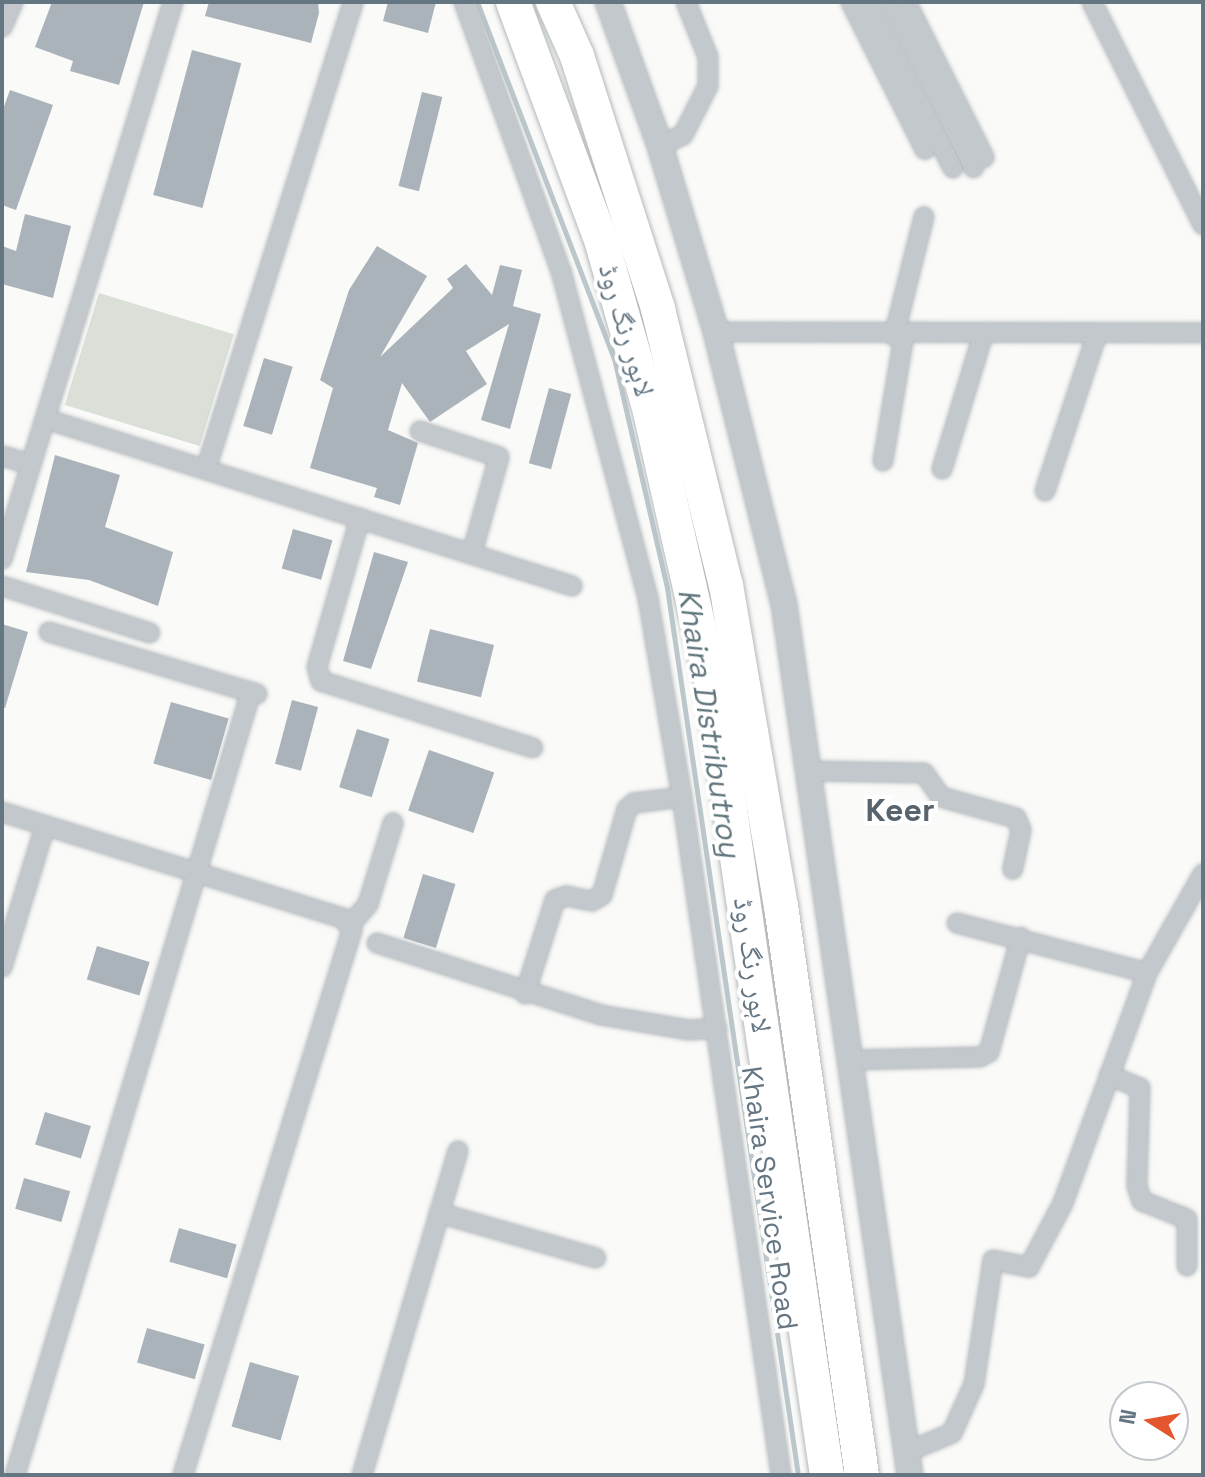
<!DOCTYPE html>
<meta charset="utf-8">
<style>
body{margin:0}
#map{position:relative;width:1205px;height:1477px;overflow:hidden;background:#fafaf8;font-family:"Space Grotesk","Noto Naskh Arabic",sans-serif}
div>[style]{position:absolute}
.green>*{inset:0;background:#dadfd7;transform-origin:0 0}
.stream>*{height:5px;margin:-2.5px;padding:0 2.5px;transform-origin:2.5px;border-radius:2.5px;background:#bbc7cb}
.building>*{inset:0;background:#aab3b9;transform-origin:0 0}
.roads{filter:drop-shadow(0 0 2px #b4b9bd) drop-shadow(0 0 2px #b4b9bd)}
.minor>*{height:18px;margin:-9px;padding:0 9px;transform-origin:9px;border-radius:9px;background:#c3c8cc}
.tertiary>*{height:24px;margin:-12px;padding:0 12px;transform-origin:12px;border-radius:12px;background:#c3c8cc}
.motorway>*{height:34px;margin:-17px;padding:0 17px;transform-origin:17px;border-radius:17px;background:#fff}
span{translate:-50% -50%;white-space:nowrap;text-align:center;line-height:1.15;-webkit-text-stroke:8px #fff;paint-order:stroke}
.street-label{font-size:28px;color:#657683}
.water-label{font-size:30px;color:#60757c;font-style:italic}
.quarter-label{font-size:32px;color:#57646e;font-weight:700}
.frame{position:absolute;inset:0;border:4px solid #657683;pointer-events:none}
.north{position:absolute;left:1109px;top:1381px;width:80px;height:80px;box-sizing:border-box;background:#fff;border:2px solid #c1c8cd;border-radius:50%;rotate:281deg;font-size:22px;font-weight:700;line-height:32px;text-align:center;color:#657683}
.north::after{content:'';display:block;margin:auto;width:28px;height:36px;background:#e4572e;clip-path:polygon(50% 0,100% 100%,50% 72%,0 100%)}
</style>
<div id="map">
<div class="green">
<i style="left:99px;top:293px;width:141px;height:117px;rotate:17deg"></i>
</div>
<div class="stream">
<i style="left:477px;top:2px;width:381px;rotate:69deg"></i>
<i style="left:614px;top:358px;width:236px;rotate:77deg"></i>
<i style="left:667px;top:588px;width:897px;rotate:81.6deg"></i>
</div>
<div class="building">
<i style="clip-path:polygon(52px 2px,144px 2px,119px 85px,70px 71px,73px 61px,35px 47px)"></i>
<i style="clip-path:polygon(209px 2px,318px 2px,319px 13px,311px 43px,205px 16px)"></i>
<i style="clip-path:polygon(388px 2px,436px 2px,428px 33px,383px 21px)"></i>
<i style="left:192px;top:50px;width:51px;height:150px;rotate:15deg"></i>
<i style="clip-path:polygon(10px 90px,53px 105px,16px 210px,2px 205px,2px 112px)"></i>
<i style="left:422px;top:92px;width:21px;height:97px;rotate:14deg"></i>
<i style="clip-path:polygon(25px 214px,71px 226px,53px 298px,2px 284px,2px 246px,16px 251px)"></i>
<i style="clip-path:polygon(377px 246px,427px 276px,380px 357px,453px 288px,447px 279px,466px 264px,492px 295px,500px 265px,522px 270px,513px 306px,541px 314px,510px 429px,481px 420px,509px 324px,466px 351px,487px 384px,430px 422px,402px 383px,388px 430px,418px 443px,400px 505px,374px 497px,377px 488px,310px 468px,333px 388px,320px 380px,349px 290px)"></i>
<i style="left:264px;top:358px;width:30px;height:71px;rotate:17deg"></i>
<i style="left:549px;top:388px;width:23px;height:78px;rotate:15deg"></i>
<i style="clip-path:polygon(55px 455px,120px 475px,105px 527px,173px 552px,158px 606px,89px 580px,26px 572px)"></i>
<i style="left:293px;top:529px;width:41px;height:41px;rotate:16deg"></i>
<i style="clip-path:polygon(374px 552px,408px 562px,371px 669px,343px 661px)"></i>
<i style="clip-path:polygon(2px 624px,28px 632px,5px 708px,2px 708px)"></i>
<i style="left:430px;top:629px;width:66px;height:54px;rotate:14deg"></i>
<i style="left:292px;top:700px;width:27px;height:66px;rotate:15deg"></i>
<i style="left:171px;top:702px;width:60px;height:64px;rotate:16deg"></i>
<i style="left:357px;top:729px;width:34px;height:61px;rotate:17deg"></i>
<i style="left:429px;top:750px;width:69px;height:64px;rotate:19deg"></i>
<i style="left:423px;top:874px;width:34px;height:67px;rotate:17deg"></i>
<i style="left:97px;top:946px;width:55px;height:35px;rotate:17deg"></i>
<i style="left:45px;top:1112px;width:48px;height:34px;rotate:17deg"></i>
<i style="left:24px;top:1178px;width:48px;height:32px;rotate:16deg"></i>
<i style="left:179px;top:1228px;width:60px;height:35px;rotate:16deg"></i>
<i style="left:147px;top:1328px;width:60px;height:36px;rotate:16deg"></i>
<i style="left:250px;top:1362px;width:51px;height:67px;rotate:16deg"></i>
</div>
<div class="roads">
<div class="minor">
<i style="left:464px;top:2px;width:286px;rotate:70.2deg"></i>
<i style="left:561px;top:271px;width:338px;rotate:75.1deg"></i>
<i style="left:648px;top:598px;width:202px;rotate:80.3deg"></i>
<i style="left:682px;top:797px;width:685px;rotate:81.69deg"></i>
<i style="left:851px;top:2px;width:165px;rotate:63.4deg"></i>
<i style="left:869px;top:2px;width:186px;rotate:63.2deg"></i>
<i style="left:889px;top:2px;width:186px;rotate:62.9deg"></i>
<i style="left:906px;top:2px;width:174px;rotate:63.3deg"></i>
<i style="left:1092px;top:2px;width:249px;rotate:63.5deg"></i>
<i style="left:2px;top:27px;width:27px;rotate:-66deg"></i>
<i style="left:660px;top:146px;width:25px;rotate:-26deg"></i>
<i style="left:683px;top:135px;width:55px;rotate:-63deg"></i>
<i style="left:708px;top:86px;width:29px;rotate:-90deg"></i>
<i style="left:708px;top:57px;width:59px;rotate:-111.8deg"></i>
<i style="left:716px;top:332px;width:487px;rotate:0.1deg"></i>
<i style="left:894px;top:336px;width:123px;rotate:-75.9deg"></i>
<i style="left:46px;top:419px;width:552px;rotate:17.61deg"></i>
<i style="left:420px;top:431px;width:83px;rotate:18.2deg"></i>
<i style="left:499px;top:457px;width:100px;rotate:105.7deg"></i>
<i style="left:2px;top:456px;width:29px;rotate:16deg"></i>
<i style="left:883px;top:461px;width:127px;rotate:-80.5deg"></i>
<i style="left:206px;top:469px;width:490px;rotate:-72.5deg"></i>
<i style="left:942px;top:469px;width:140px;rotate:-73deg"></i>
<i style="left:1045px;top:491px;width:165px;rotate:-71.7deg"></i>
<i style="left:360px;top:518px;width:155px;rotate:106.1deg"></i>
<i style="left:317px;top:667px;width:15px;rotate:74deg"></i>
<i style="left:321px;top:681px;width:222px;rotate:17.5deg"></i>
<i style="left:2px;top:559px;width:583px;rotate:-72.93deg"></i>
<i style="left:2px;top:586px;width:155px;rotate:17.6deg"></i>
<i style="left:49px;top:632px;width:217px;rotate:16.6deg"></i>
<i style="left:809px;top:771px;width:115px;rotate:1deg"></i>
<i style="left:924px;top:773px;width:29px;rotate:55deg"></i>
<i style="left:941px;top:797px;width:78px;rotate:15.6deg"></i>
<i style="left:1016px;top:818px;width:13px;rotate:67deg"></i>
<i style="left:1021px;top:830px;width:40px;rotate:102deg"></i>
<i style="left:2px;top:812px;width:357px;rotate:17.3deg"></i>
<i style="left:343px;top:918px;width:15px;rotate:53deg"></i>
<i style="left:352px;top:930px;width:571px;rotate:107.23deg"></i>
<i style="left:957px;top:923px;width:196px;rotate:14.7deg"></i>
<i style="left:350px;top:925px;width:28px;rotate:-49deg"></i>
<i style="left:368px;top:904px;width:85px;rotate:-72.8deg"></i>
<i style="left:377px;top:943px;width:235px;rotate:17.8deg"></i>
<i style="left:601px;top:1015px;width:90px;rotate:9.6deg"></i>
<i style="left:690px;top:1030px;width:27px;rotate:-4deg"></i>
<i style="left:2px;top:967px;width:147px;rotate:-73deg"></i>
<i style="left:525px;top:994px;width:99px;rotate:-72.3deg"></i>
<i style="left:555px;top:900px;width:12px;rotate:-20deg"></i>
<i style="left:566px;top:896px;width:26px;rotate:11deg"></i>
<i style="left:592px;top:901px;width:12px;rotate:-31deg"></i>
<i style="left:602px;top:895px;width:90px;rotate:-73.8deg"></i>
<i style="left:627px;top:809px;width:9px;rotate:-41deg"></i>
<i style="left:634px;top:803px;width:48px;rotate:-7.1deg"></i>
<i style="left:852px;top:1060px;width:128px;rotate:-1.3deg"></i>
<i style="left:980px;top:1057px;width:10px;rotate:-29deg"></i>
<i style="left:989px;top:1052px;width:119px;rotate:-74.5deg"></i>
<i style="left:1109px;top:1075px;width:34px;rotate:23deg"></i>
<i style="left:1140px;top:1088px;width:98px;rotate:91.8deg"></i>
<i style="left:1137px;top:1186px;width:16px;rotate:72deg"></i>
<i style="left:1142px;top:1201px;width:48px;rotate:21.8deg"></i>
<i style="left:1187px;top:1219px;width:47px;rotate:90deg"></i>
<i style="left:439px;top:1213px;width:163px;rotate:16deg"></i>
<i style="left:907px;top:1452px;width:49px;rotate:-22.9deg"></i>
<i style="left:952px;top:1433px;width:54px;rotate:-65.8deg"></i>
<i style="left:974px;top:1384px;width:125px;rotate:-81.3deg"></i>
<i style="left:993px;top:1260px;width:37px;rotate:11deg"></i>
<i style="left:1029px;top:1267px;width:72px;rotate:-62deg"></i>
<i style="left:1063px;top:1203px;width:245px;rotate:-69.9deg"></i>
<i style="left:1147px;top:973px;width:114px;rotate:-60.5deg"></i>
<i style="left:15px;top:1475px;width:818px;rotate:-73.23deg"></i>
<i style="left:362px;top:1475px;width:338px;rotate:-73.5deg"></i>
</div>
<div class="tertiary">
<i style="left:608px;top:2px;width:153px;rotate:70.1deg"></i>
<i style="left:660px;top:146px;width:194px;rotate:73.2deg"></i>
<i style="left:716px;top:332px;width:280px;rotate:76deg"></i>
<i style="left:784px;top:604px;width:880px;rotate:81.77deg"></i>
</div>
<div class="motorway">
<i style="left:513px;top:2px;width:257px;rotate:69.7deg"></i>
<i style="left:602px;top:243px;width:176px;rotate:74.1deg"></i>
<i style="left:650px;top:412px;width:281px;rotate:77.2deg"></i>
<i style="left:712px;top:686px;width:797px;rotate:81.71deg"></i>
<i style="left:553px;top:2px;width:59px;rotate:66deg"></i>
<i style="left:577px;top:56px;width:266px;rotate:72.2deg"></i>
<i style="left:658px;top:309px;width:284px;rotate:76.2deg"></i>
<i style="left:726px;top:585px;width:326px;rotate:80.3deg"></i>
<i style="left:781px;top:906px;width:575px;rotate:81.9deg"></i>
</div>
</div>
<div class="street-label">
<span style="left:627px;top:330px;rotate:74deg">لاہور رنگ روڈ</span>
<span style="left:753px;top:965px;rotate:82deg">لاہور رنگ روڈ</span>
<span style="left:770px;top:1198px;rotate:82deg">Khaira Service Road</span>
</div>
<div class="water-label">
<span style="left:709px;top:723px;rotate:81deg">Khaira Distributroy</span>
</div>
<div class="quarter-label">
<span style="left:900px;top:810px">Keer</span>
</div>
<div class="frame"></div>
<div class="north">N</div>
</div>
